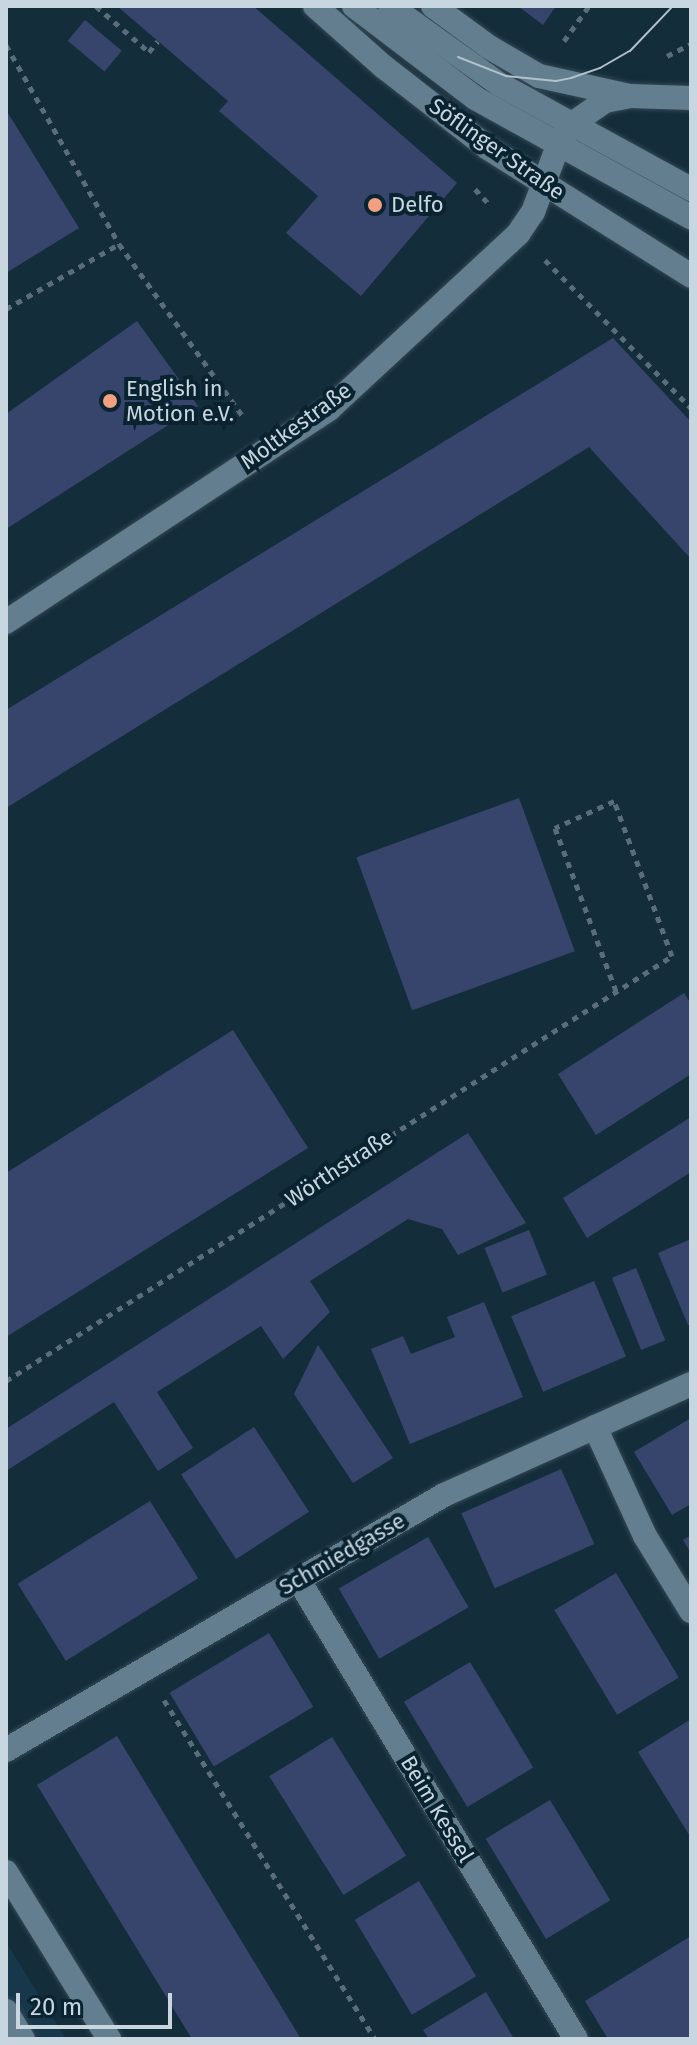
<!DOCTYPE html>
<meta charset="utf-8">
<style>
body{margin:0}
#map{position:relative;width:697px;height:2045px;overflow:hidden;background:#142d3b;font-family:"Fira Sans",sans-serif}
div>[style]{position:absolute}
.built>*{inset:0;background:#17384a}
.building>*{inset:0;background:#37456c;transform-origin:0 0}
.path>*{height:5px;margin-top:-2.5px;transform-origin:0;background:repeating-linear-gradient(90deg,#596e7a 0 6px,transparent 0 12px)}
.roads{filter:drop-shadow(0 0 2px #344753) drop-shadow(0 0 2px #344753)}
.minor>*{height:24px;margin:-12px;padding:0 12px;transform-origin:12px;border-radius:12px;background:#637e8f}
.tram>*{height:2px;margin:-1px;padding:0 1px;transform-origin:1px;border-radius:1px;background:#b2c2cb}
.dots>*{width:22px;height:22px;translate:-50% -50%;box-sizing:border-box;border:4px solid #092331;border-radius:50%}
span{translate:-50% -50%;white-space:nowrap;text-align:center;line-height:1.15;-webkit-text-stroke:8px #092331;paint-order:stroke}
.street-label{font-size:22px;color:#c7d6df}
.poi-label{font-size:22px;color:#c7d6df}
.left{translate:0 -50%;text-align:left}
.frame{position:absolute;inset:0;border:8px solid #c7d6df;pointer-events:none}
.scale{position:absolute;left:16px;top:1993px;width:156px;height:36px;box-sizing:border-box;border:4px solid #c7d6df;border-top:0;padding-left:10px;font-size:24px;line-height:28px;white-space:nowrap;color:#c7d6df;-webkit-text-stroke:6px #092331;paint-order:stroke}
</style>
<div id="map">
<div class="built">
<i style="clip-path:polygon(6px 1942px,66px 2039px,6px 2039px)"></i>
</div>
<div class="building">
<i style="clip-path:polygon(117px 6px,253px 6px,457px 183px,361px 296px,286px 233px,318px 196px,219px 111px,228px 101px)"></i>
<i style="clip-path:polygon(518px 6px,556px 6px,543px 25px)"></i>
<i style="left:85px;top:20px;width:48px;height:27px;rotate:40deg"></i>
<i style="clip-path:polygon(6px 110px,79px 228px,6px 273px)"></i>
<i style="clip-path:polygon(137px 321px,198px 406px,6px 529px,6px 414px)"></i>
<i style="clip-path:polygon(613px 338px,691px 422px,691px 559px,589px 447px,6px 808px,6px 710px)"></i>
<i style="left:519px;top:798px;width:163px;height:173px;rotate:70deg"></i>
<i style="clip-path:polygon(684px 993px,691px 1004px,691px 1074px,596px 1135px,558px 1074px)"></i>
<i style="clip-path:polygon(233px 1030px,308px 1148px,6px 1337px,6px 1173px)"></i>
<i style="clip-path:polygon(691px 1117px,691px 1172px,587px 1238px,563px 1198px)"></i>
<i style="clip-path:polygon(468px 1133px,526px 1223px,458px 1255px,442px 1229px,408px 1219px,310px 1281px,330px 1312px,283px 1359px,261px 1326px,157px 1392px,193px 1448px,158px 1471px,114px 1402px,6px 1471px,6px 1429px)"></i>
<i style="left:529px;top:1230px;width:48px;height:48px;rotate:68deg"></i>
<i style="clip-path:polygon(691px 1239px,691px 1324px,688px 1325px,658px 1253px)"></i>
<i style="left:636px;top:1268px;width:78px;height:26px;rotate:68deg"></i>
<i style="left:594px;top:1281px;width:82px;height:90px;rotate:67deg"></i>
<i style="clip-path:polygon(484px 1302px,523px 1397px,410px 1444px,371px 1349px,403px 1336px,411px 1354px,455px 1337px,447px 1317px)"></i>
<i style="clip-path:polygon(318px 1345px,393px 1458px,353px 1483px,294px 1394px)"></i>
<i style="clip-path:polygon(691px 1418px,691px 1504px,672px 1515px,634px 1452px)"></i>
<i style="left:254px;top:1427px;width:101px;height:87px;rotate:57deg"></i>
<i style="left:561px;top:1469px;width:82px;height:109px;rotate:66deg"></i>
<i style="left:150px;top:1501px;width:91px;height:156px;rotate:58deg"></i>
<i style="clip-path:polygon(691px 1535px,691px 1553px,683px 1540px)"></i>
<i style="left:428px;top:1537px;width:81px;height:103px;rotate:60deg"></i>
<i style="left:616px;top:1573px;width:122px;height:72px;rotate:59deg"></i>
<i style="left:269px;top:1633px;width:86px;height:116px;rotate:59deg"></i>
<i style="left:470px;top:1662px;width:123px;height:77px;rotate:59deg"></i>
<i style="clip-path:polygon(691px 1719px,691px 1838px,638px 1752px)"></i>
<i style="clip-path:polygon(117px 1736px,301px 2039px,192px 2039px,37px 1785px)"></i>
<i style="left:332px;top:1737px;width:140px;height:74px;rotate:58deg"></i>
<i style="left:550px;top:1800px;width:117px;height:75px;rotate:59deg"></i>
<i style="left:419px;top:1881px;width:111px;height:75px;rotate:59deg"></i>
<i style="clip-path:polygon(691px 1936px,691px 2036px,685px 2039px,608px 2039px,585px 2001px)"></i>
<i style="clip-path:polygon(486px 1992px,514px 2039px,429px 2039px,423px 2030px)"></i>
</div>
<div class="path">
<i style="left:96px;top:6px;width:70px;rotate:41deg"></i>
<i style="left:149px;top:52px;width:14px;rotate:-51deg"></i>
<i style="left:564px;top:41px;width:43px;rotate:-54.5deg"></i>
<i style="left:6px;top:45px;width:229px;rotate:60.4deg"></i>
<i style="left:119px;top:244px;width:214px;rotate:54.3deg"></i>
<i style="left:667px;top:56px;width:27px;rotate:-27deg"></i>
<i style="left:475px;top:189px;width:22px;rotate:47deg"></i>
<i style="left:545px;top:260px;width:208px;rotate:45.4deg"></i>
<i style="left:6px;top:309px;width:130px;rotate:-29.9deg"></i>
<i style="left:6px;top:1381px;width:790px;rotate:-32.54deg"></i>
<i style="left:672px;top:956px;width:165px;rotate:-110.5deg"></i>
<i style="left:614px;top:801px;width:65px;rotate:155.4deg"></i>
<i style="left:555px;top:828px;width:174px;rotate:69.5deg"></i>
<i style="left:164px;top:1700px;width:399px;rotate:58.1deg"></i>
</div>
<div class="roads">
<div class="minor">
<i style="left:315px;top:6px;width:92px;rotate:41.5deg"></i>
<i style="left:384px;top:67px;width:132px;rotate:37.9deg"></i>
<i style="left:488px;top:148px;width:240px;rotate:32.2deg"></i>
<i style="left:354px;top:6px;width:152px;rotate:37.2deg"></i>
<i style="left:475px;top:98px;width:247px;rotate:28.9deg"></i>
<i style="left:390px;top:6px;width:134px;rotate:35.6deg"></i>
<i style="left:499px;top:84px;width:219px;rotate:28.7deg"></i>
<i style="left:433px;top:6px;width:69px;rotate:36.2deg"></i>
<i style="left:489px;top:47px;width:58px;rotate:30.1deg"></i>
<i style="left:539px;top:76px;width:93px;rotate:12.4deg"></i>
<i style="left:630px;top:96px;width:61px;rotate:1.9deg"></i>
<i style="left:6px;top:622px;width:387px;rotate:-33.4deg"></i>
<i style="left:329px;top:409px;width:258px;rotate:-42.8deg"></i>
<i style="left:518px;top:234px;width:27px;rotate:-56deg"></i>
<i style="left:533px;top:212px;width:71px;rotate:-69.3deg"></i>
<i style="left:558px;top:146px;width:26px;rotate:-58deg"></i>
<i style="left:572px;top:124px;width:40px;rotate:-34.9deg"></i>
<i style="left:605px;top:101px;width:25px;rotate:-11deg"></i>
<i style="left:595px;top:1427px;width:120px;rotate:65.4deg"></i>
<i style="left:645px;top:1536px;width:88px;rotate:58.5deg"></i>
<i style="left:298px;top:1579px;width:537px;rotate:58.85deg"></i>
<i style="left:6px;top:1750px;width:507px;rotate:-30.21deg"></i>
<i style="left:444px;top:1495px;width:271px;rotate:-24.2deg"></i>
<i style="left:6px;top:1872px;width:196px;rotate:58.3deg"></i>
<i style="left:6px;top:2011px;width:33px;rotate:59deg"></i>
</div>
</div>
<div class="tram">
<i style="left:458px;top:57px;width:52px;rotate:21.6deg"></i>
<i style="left:506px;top:76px;width:50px;rotate:5.7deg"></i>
<i style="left:556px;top:81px;width:15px;rotate:-11deg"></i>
<i style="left:571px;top:78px;width:31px;rotate:-19deg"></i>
<i style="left:600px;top:68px;width:34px;rotate:-30deg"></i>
<i style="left:630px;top:51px;width:62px;rotate:-46.3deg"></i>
</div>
<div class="dots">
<i style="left:375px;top:205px;background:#f2a07f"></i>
<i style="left:110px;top:401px;background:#f2a07f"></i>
</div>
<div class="street-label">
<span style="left:497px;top:149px;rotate:35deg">Söflinger Straße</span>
<span style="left:296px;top:426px;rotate:-36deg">Moltkestraße</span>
<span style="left:339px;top:1168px;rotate:-33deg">Wörthstraße</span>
<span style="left:342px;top:1554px;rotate:-30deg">Schmiedgasse</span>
<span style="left:437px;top:1809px;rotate:59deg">Beim Kessel</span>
</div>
<div class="poi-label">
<span class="left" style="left:391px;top:205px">Delfo</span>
<span class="left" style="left:126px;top:401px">English in<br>Motion e.V.</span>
</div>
<div class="frame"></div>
<div class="scale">20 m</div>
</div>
